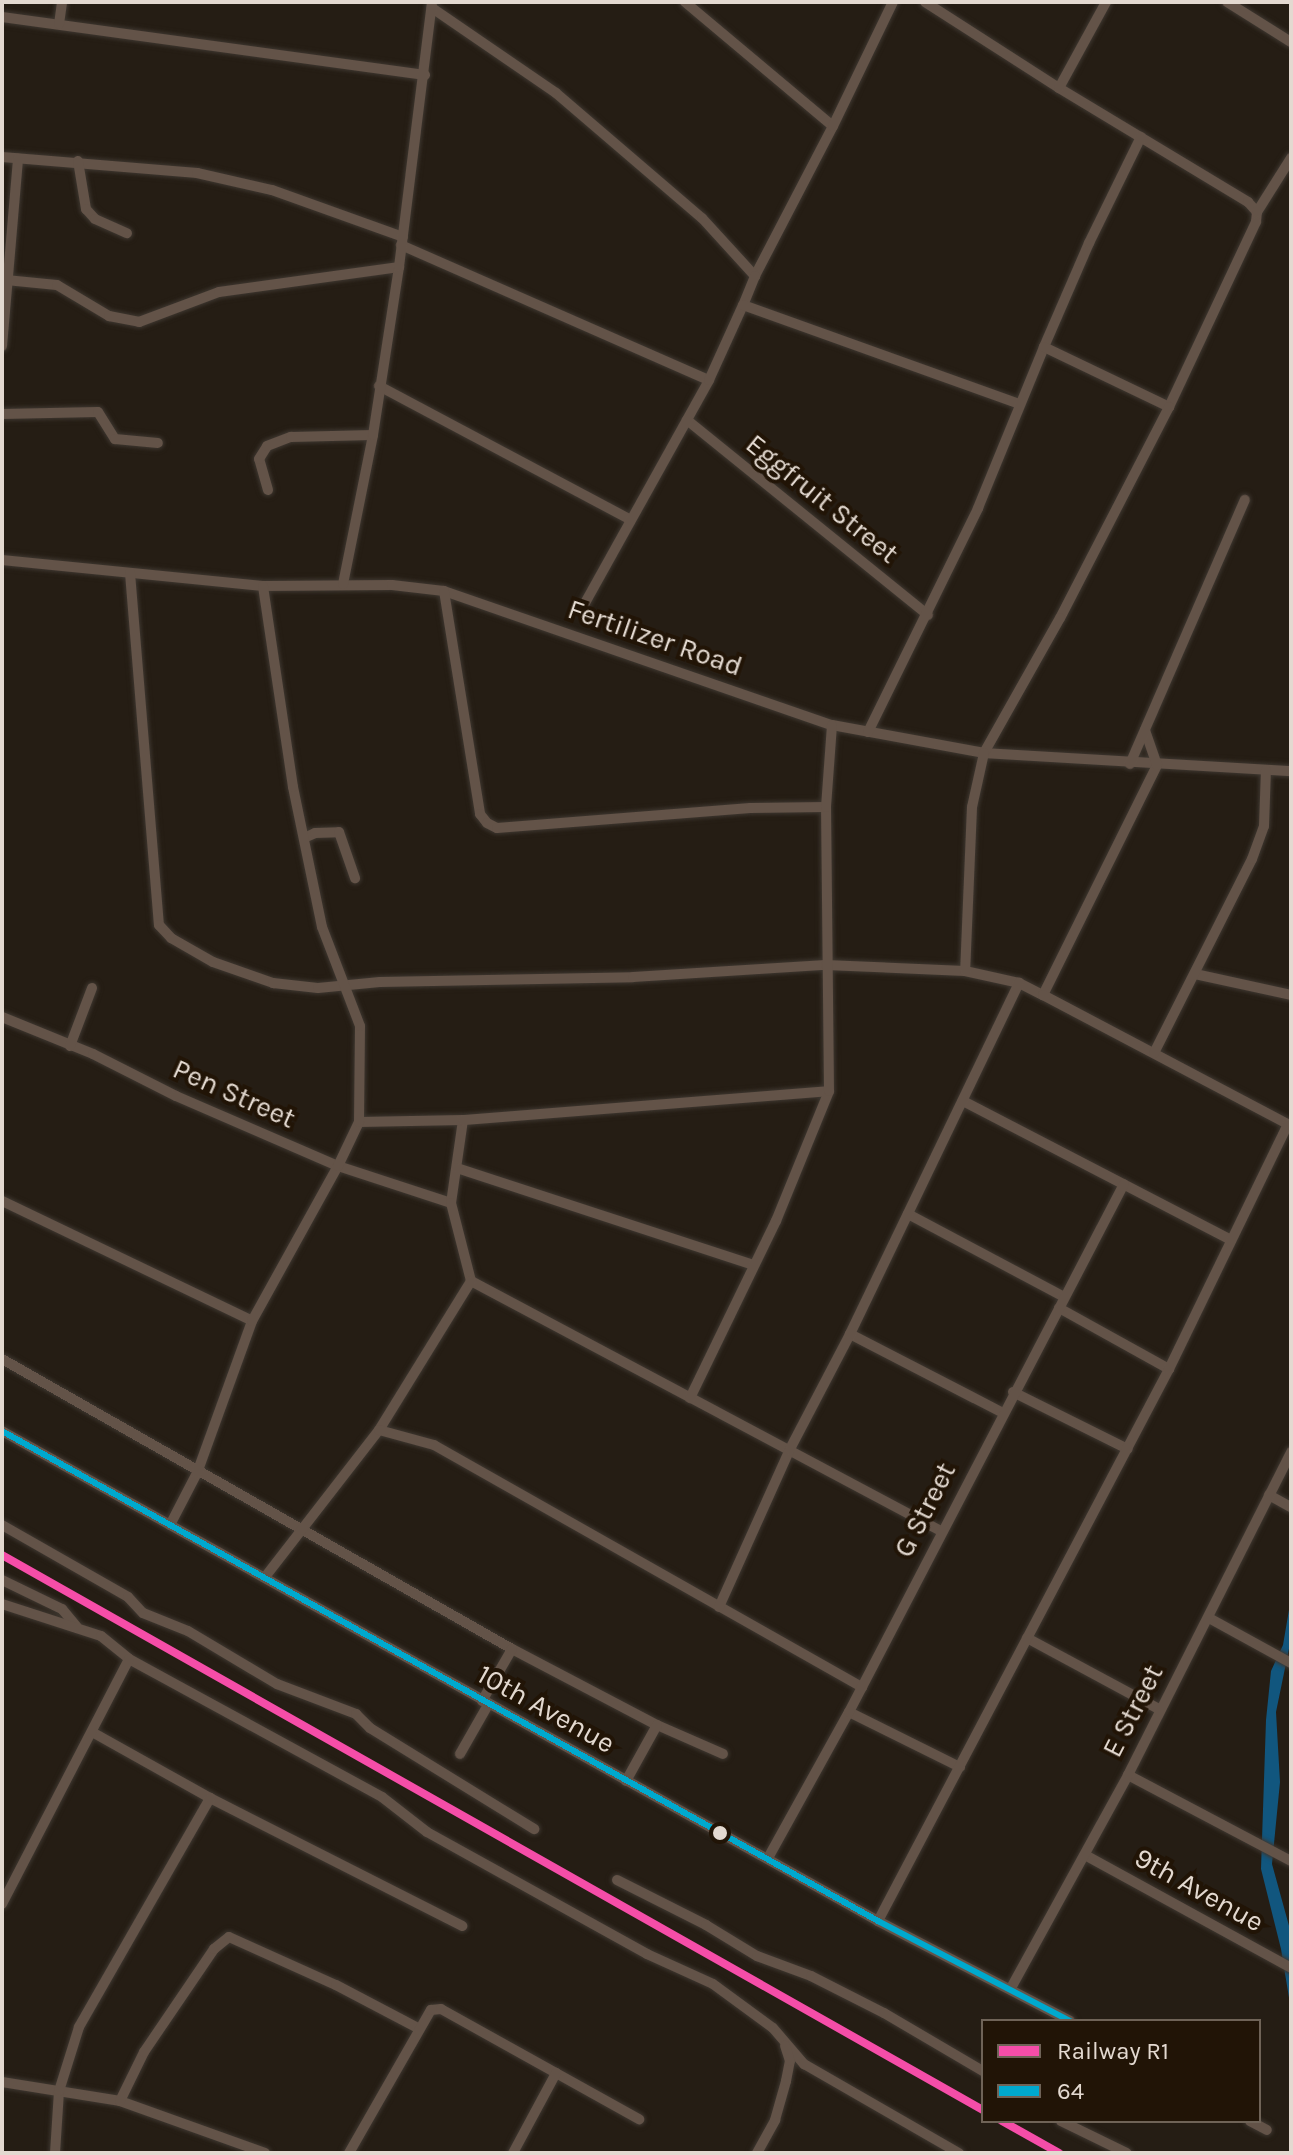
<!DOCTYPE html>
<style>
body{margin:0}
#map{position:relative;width:1293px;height:2155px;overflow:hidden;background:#251d14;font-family:Karla,sans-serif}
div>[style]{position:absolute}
.water>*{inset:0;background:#11567e}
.roads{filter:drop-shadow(0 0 2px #3e3730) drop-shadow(0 0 2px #3e3730)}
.street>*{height:10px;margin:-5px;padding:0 5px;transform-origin:5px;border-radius:5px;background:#635348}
.bus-1>*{height:6px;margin:-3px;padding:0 3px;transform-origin:3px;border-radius:3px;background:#00a9ce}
.rail-1>*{height:8px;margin:-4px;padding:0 4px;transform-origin:4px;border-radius:4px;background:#f54da8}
.dots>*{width:22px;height:22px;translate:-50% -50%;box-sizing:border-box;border:4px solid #211406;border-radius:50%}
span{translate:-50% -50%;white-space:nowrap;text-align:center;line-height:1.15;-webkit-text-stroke:8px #211406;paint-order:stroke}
.street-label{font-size:28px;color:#e3d9d0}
.frame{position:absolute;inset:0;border:4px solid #e3d9d0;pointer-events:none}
.legend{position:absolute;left:981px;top:2019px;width:280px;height:104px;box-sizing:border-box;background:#211406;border:2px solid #6f6357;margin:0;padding:10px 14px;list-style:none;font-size:24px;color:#e3d9d0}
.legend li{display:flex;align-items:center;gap:16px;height:40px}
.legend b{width:40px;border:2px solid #6f6357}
</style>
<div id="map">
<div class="water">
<i style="clip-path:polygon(1291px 1598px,1291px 1639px,1276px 1712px,1280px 1782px,1272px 1864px,1291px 1933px,1291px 2010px,1281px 1949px,1261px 1869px,1266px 1720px,1271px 1671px,1283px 1645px)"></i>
</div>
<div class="roads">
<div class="street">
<i style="left:685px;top:2px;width:193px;rotate:40deg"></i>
<i style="left:833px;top:126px;width:169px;rotate:117.5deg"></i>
<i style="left:925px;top:2px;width:159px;rotate:32.7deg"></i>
<i style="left:1059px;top:88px;width:221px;rotate:31.1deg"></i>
<i style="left:1248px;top:202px;width:13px;rotate:48deg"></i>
<i style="left:1257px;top:212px;width:10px;rotate:96deg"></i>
<i style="left:1256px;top:222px;width:204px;rotate:115.2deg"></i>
<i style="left:1227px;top:2px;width:75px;rotate:32deg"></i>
<i style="left:432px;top:8px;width:150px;rotate:34.4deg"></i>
<i style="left:556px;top:93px;width:192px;rotate:40.6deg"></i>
<i style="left:702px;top:218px;width:79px;rotate:47.6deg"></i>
<i style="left:755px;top:276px;width:31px;rotate:112deg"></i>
<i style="left:2px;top:17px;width:427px;rotate:7.8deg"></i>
<i style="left:59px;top:24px;width:22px;rotate:-82deg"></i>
<i style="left:1059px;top:88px;width:98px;rotate:-61.3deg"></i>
<i style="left:833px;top:126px;width:138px;rotate:-64.2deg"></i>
<i style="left:2px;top:157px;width:196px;rotate:4.7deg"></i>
<i style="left:197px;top:173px;width:77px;rotate:12.8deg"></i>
<i style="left:272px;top:190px;width:139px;rotate:19.7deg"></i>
<i style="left:78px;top:161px;width:49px;rotate:80.5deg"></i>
<i style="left:86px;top:209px;width:13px;rotate:48deg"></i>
<i style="left:95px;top:219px;width:35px;rotate:24deg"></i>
<i style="left:1257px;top:212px;width:64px;rotate:-57.8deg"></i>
<i style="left:401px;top:245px;width:336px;rotate:23.7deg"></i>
<i style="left:6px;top:280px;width:51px;rotate:5.6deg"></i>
<i style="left:57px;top:285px;width:61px;rotate:30.8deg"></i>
<i style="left:109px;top:316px;width:31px;rotate:11deg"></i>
<i style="left:139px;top:322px;width:85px;rotate:-20.6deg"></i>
<i style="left:219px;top:292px;width:182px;rotate:-7.9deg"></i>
<i style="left:2px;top:346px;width:188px;rotate:-85.1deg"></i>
<i style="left:1044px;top:347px;width:113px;rotate:-66.6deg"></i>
<i style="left:1089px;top:243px;width:118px;rotate:-63.9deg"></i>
<i style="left:379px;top:386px;width:285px;rotate:28deg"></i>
<i style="left:2px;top:414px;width:96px;rotate:-1.2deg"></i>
<i style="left:98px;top:412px;width:32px;rotate:58deg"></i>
<i style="left:115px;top:439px;width:43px;rotate:5.3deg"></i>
<i style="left:687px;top:420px;width:310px;rotate:39deg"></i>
<i style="left:268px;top:490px;width:32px;rotate:-106deg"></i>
<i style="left:259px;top:459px;width:15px;rotate:-58deg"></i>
<i style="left:267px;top:446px;width:26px;rotate:-21deg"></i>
<i style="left:291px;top:437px;width:82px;rotate:-1.4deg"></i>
<i style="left:2px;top:560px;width:262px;rotate:5.7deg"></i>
<i style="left:263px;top:586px;width:129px;rotate:-0.4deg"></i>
<i style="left:392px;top:585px;width:52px;rotate:6.6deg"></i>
<i style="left:444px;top:591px;width:410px;rotate:19.1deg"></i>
<i style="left:832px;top:725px;width:155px;rotate:10.4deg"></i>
<i style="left:984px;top:753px;width:308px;rotate:3.4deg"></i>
<i style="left:130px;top:573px;width:353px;rotate:85.3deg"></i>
<i style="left:159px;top:925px;width:18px;rotate:47deg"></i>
<i style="left:171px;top:938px;width:48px;rotate:29.7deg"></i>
<i style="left:213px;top:962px;width:64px;rotate:19.3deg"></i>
<i style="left:273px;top:983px;width:45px;rotate:6.3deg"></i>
<i style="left:318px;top:988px;width:62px;rotate:-5.5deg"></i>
<i style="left:380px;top:982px;width:253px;rotate:-1.1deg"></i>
<i style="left:633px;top:977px;width:193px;rotate:-3.6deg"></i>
<i style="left:826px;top:965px;width:139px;rotate:2.5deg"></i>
<i style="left:965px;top:971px;width:55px;rotate:12.5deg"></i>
<i style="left:1019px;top:983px;width:27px;rotate:27deg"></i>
<i style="left:1043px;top:995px;width:257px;rotate:-63.6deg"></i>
<i style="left:1157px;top:765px;width:37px;rotate:-109deg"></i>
<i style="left:343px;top:584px;width:152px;rotate:-78.6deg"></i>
<i style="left:373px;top:435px;width:170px;rotate:-81.2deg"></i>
<i style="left:399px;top:267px;width:267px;rotate:-82.9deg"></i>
<i style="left:444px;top:591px;width:226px;rotate:80.8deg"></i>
<i style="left:480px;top:814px;width:11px;rotate:52deg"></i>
<i style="left:487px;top:823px;width:11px;rotate:27deg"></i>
<i style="left:497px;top:828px;width:254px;rotate:-4.5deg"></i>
<i style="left:750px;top:808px;width:76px;rotate:-0.8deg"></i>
<i style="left:585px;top:603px;width:255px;rotate:-60.9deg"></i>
<i style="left:709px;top:380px;width:82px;rotate:-65.6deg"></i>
<i style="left:743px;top:305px;width:294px;rotate:19.7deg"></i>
<i style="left:868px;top:732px;width:250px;rotate:-63.8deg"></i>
<i style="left:978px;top:508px;width:174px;rotate:-67.7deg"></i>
<i style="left:1044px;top:347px;width:139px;rotate:25.6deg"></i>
<i style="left:1169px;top:407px;width:237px;rotate:117.3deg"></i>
<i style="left:1060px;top:618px;width:155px;rotate:119.4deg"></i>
<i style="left:984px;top:753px;width:55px;rotate:102.5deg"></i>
<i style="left:972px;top:807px;width:164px;rotate:92.4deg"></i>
<i style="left:1130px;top:764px;width:288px;rotate:-66.5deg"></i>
<i style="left:304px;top:838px;width:12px;rotate:-24deg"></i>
<i style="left:315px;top:833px;width:24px;rotate:-2deg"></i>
<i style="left:339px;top:832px;width:49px;rotate:70.8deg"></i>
<i style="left:1195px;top:974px;width:98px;rotate:12.3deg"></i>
<i style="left:1043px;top:995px;width:280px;rotate:27.8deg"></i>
<i style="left:2px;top:1017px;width:98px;rotate:22.1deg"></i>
<i style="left:93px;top:1054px;width:93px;rotate:26.8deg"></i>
<i style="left:176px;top:1096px;width:176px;rotate:23.4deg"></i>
<i style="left:338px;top:1166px;width:119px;rotate:18.1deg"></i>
<i style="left:70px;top:1046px;width:62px;rotate:-69.2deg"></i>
<i style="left:1154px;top:1053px;width:217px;rotate:-63.2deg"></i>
<i style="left:1252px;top:859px;width:35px;rotate:-70deg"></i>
<i style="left:1264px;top:826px;width:56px;rotate:-88deg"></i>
<i style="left:963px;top:1101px;width:302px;rotate:27.4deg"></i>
<i style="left:463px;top:1120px;width:84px;rotate:98.2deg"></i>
<i style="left:451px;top:1203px;width:81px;rotate:75.6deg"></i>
<i style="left:471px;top:1281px;width:532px;rotate:28.01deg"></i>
<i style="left:359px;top:1122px;width:104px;rotate:-1.1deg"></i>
<i style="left:463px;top:1120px;width:367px;rotate:-4.5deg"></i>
<i style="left:457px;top:1168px;width:311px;rotate:18.1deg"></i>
<i style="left:2px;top:1201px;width:277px;rotate:25.6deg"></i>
<i style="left:908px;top:1214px;width:177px;rotate:28deg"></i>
<i style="left:1059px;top:1308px;width:126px;rotate:29deg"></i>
<i style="left:850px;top:1334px;width:172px;rotate:27.3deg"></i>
<i style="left:2px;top:1359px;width:587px;rotate:29.62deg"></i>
<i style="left:512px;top:1649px;width:164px;rotate:27.7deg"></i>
<i style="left:657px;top:1725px;width:72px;rotate:23.7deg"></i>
<i style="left:1013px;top:1392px;width:128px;rotate:26.4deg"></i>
<i style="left:690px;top:1398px;width:197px;rotate:-64.1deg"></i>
<i style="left:776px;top:1221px;width:140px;rotate:-67.8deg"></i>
<i style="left:829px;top:1091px;width:284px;rotate:-90.6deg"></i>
<i style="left:826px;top:807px;width:82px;rotate:-85.8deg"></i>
<i style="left:379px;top:1430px;width:175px;rotate:-58.3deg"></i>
<i style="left:2px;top:1431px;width:1004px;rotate:29.22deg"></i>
<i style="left:878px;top:1921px;width:216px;rotate:27.5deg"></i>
<i style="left:1269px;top:1495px;width:25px;rotate:29deg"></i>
<i style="left:2px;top:1525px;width:145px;rotate:29.7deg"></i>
<i style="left:128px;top:1597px;width:22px;rotate:47deg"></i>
<i style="left:143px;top:1613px;width:48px;rotate:21.8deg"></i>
<i style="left:188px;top:1631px;width:104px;rotate:30.8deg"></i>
<i style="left:277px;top:1684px;width:85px;rotate:20.8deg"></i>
<i style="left:356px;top:1714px;width:20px;rotate:45deg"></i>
<i style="left:370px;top:1728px;width:193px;rotate:31.6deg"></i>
<i style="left:170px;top:1525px;width:59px;rotate:-62.6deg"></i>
<i style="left:197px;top:1473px;width:162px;rotate:-70.1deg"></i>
<i style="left:252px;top:1321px;width:177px;rotate:-61deg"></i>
<i style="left:338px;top:1166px;width:49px;rotate:-64.5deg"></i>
<i style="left:359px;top:1122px;width:96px;rotate:-89.4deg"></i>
<i style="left:360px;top:1026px;width:106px;rotate:-111deg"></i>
<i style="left:322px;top:927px;width:143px;rotate:-101.7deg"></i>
<i style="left:293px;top:787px;width:203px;rotate:-98.5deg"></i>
<i style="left:265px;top:1577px;width:186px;rotate:-52.2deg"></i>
<i style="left:379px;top:1430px;width:57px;rotate:15.3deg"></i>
<i style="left:434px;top:1445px;width:492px;rotate:29.5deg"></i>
<i style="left:2px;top:1580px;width:67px;rotate:25.8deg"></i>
<i style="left:62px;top:1609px;width:23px;rotate:50deg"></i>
<i style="left:2px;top:1604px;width:104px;rotate:17.9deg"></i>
<i style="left:101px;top:1636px;width:36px;rotate:39deg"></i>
<i style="left:129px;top:1659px;width:288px;rotate:28.6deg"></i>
<i style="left:382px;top:1797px;width:57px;rotate:37.9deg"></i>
<i style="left:427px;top:1832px;width:252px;rotate:29deg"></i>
<i style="left:647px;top:1954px;width:72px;rotate:24.4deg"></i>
<i style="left:713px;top:1984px;width:74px;rotate:36.3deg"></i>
<i style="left:773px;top:2028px;width:48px;rotate:49.3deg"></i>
<i style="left:804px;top:2064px;width:179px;rotate:29.9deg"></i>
<i style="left:719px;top:1607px;width:173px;rotate:-65.8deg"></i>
<i style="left:790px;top:1449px;width:130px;rotate:-62.4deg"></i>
<i style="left:850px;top:1334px;width:390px;rotate:-64.3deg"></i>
<i style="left:1209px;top:1618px;width:94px;rotate:28.8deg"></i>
<i style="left:1027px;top:1638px;width:150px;rotate:28.3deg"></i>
<i style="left:482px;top:1701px;width:60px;rotate:-60deg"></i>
<i style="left:849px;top:1712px;width:124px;rotate:26.4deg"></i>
<i style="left:92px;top:1732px;width:135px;rotate:29.2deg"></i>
<i style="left:210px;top:1798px;width:283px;rotate:26.9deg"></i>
<i style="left:460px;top:1754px;width:56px;rotate:-60.3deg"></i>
<i style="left:1128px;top:1775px;width:184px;rotate:27.8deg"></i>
<i style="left:626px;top:1781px;width:64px;rotate:-61deg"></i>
<i style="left:1085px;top:1855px;width:235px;rotate:28.7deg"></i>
<i style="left:768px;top:1858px;width:167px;rotate:-61deg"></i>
<i style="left:849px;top:1712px;width:595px;rotate:-62.49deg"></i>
<i style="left:617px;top:1880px;width:100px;rotate:26.8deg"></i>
<i style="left:706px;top:1925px;width:60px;rotate:31.3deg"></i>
<i style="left:757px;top:1956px;width:58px;rotate:20.3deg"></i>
<i style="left:811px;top:1976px;width:82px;rotate:26.9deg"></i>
<i style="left:884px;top:2013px;width:115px;rotate:30.4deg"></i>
<i style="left:2px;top:1904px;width:276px;rotate:-62.6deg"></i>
<i style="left:878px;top:1921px;width:624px;rotate:-62.2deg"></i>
<i style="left:1169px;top:1369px;width:272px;rotate:-64.1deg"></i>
<i style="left:1011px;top:1988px;width:243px;rotate:-61.2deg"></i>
<i style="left:1128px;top:1775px;width:362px;rotate:-63.2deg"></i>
<i style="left:2px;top:2082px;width:120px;rotate:9.1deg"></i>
<i style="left:120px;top:2101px;width:154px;rotate:19.7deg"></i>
<i style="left:120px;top:2101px;width:55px;rotate:-63.9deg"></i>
<i style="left:144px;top:2052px;width:125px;rotate:-55.8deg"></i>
<i style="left:214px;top:1949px;width:19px;rotate:-39deg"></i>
<i style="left:229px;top:1937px;width:117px;rotate:24.2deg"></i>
<i style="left:336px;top:1985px;width:93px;rotate:27.7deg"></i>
<i style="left:1061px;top:2121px;width:73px;rotate:25.9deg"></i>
<i style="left:1250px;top:2121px;width:19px;rotate:28deg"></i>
<i style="left:55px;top:2153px;width:62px;rotate:-86.3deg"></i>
<i style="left:59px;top:2091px;width:67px;rotate:-72.6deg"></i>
<i style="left:79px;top:2027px;width:264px;rotate:-60.2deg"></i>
<i style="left:349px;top:2153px;width:165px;rotate:-60.2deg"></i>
<i style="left:431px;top:2010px;width:10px;rotate:-6deg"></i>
<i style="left:441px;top:2009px;width:227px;rotate:29.1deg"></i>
<i style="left:513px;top:2153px;width:91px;rotate:-61.7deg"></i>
<i style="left:757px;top:2153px;width:38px;rotate:-61deg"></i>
<i style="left:775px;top:2120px;width:41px;rotate:-74.2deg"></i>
<i style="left:786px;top:2081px;width:20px;rotate:-79deg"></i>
<i style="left:790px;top:2061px;width:16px;rotate:-108deg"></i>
</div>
</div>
<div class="bus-1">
<i style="left:2px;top:1431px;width:1004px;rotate:29.22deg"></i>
<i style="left:878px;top:1921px;width:216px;rotate:27.5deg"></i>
</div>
<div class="rail-1">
<i style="left:2px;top:1555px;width:1127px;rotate:29.5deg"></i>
<i style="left:1002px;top:2121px;width:65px;rotate:29.3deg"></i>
</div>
<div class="dots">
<i style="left:720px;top:1833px;background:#e3d9d0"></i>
</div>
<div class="street-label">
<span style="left:822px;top:499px;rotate:39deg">Eggfruit Street</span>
<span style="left:655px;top:638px;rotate:19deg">Fertilizer Road</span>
<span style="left:234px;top:1094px;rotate:24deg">Pen Street</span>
<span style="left:925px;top:1510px;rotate:-63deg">G Street</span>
<span style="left:546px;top:1709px;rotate:29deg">10th Avenue</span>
<span style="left:1133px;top:1711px;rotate:-63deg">E Street</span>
<span style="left:1199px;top:1890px;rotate:29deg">9th Avenue</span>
</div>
<div class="frame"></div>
<ul class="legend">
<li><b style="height:10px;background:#f54da8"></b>Railway R1</li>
<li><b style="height:10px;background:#00a9ce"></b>64</li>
</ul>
</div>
